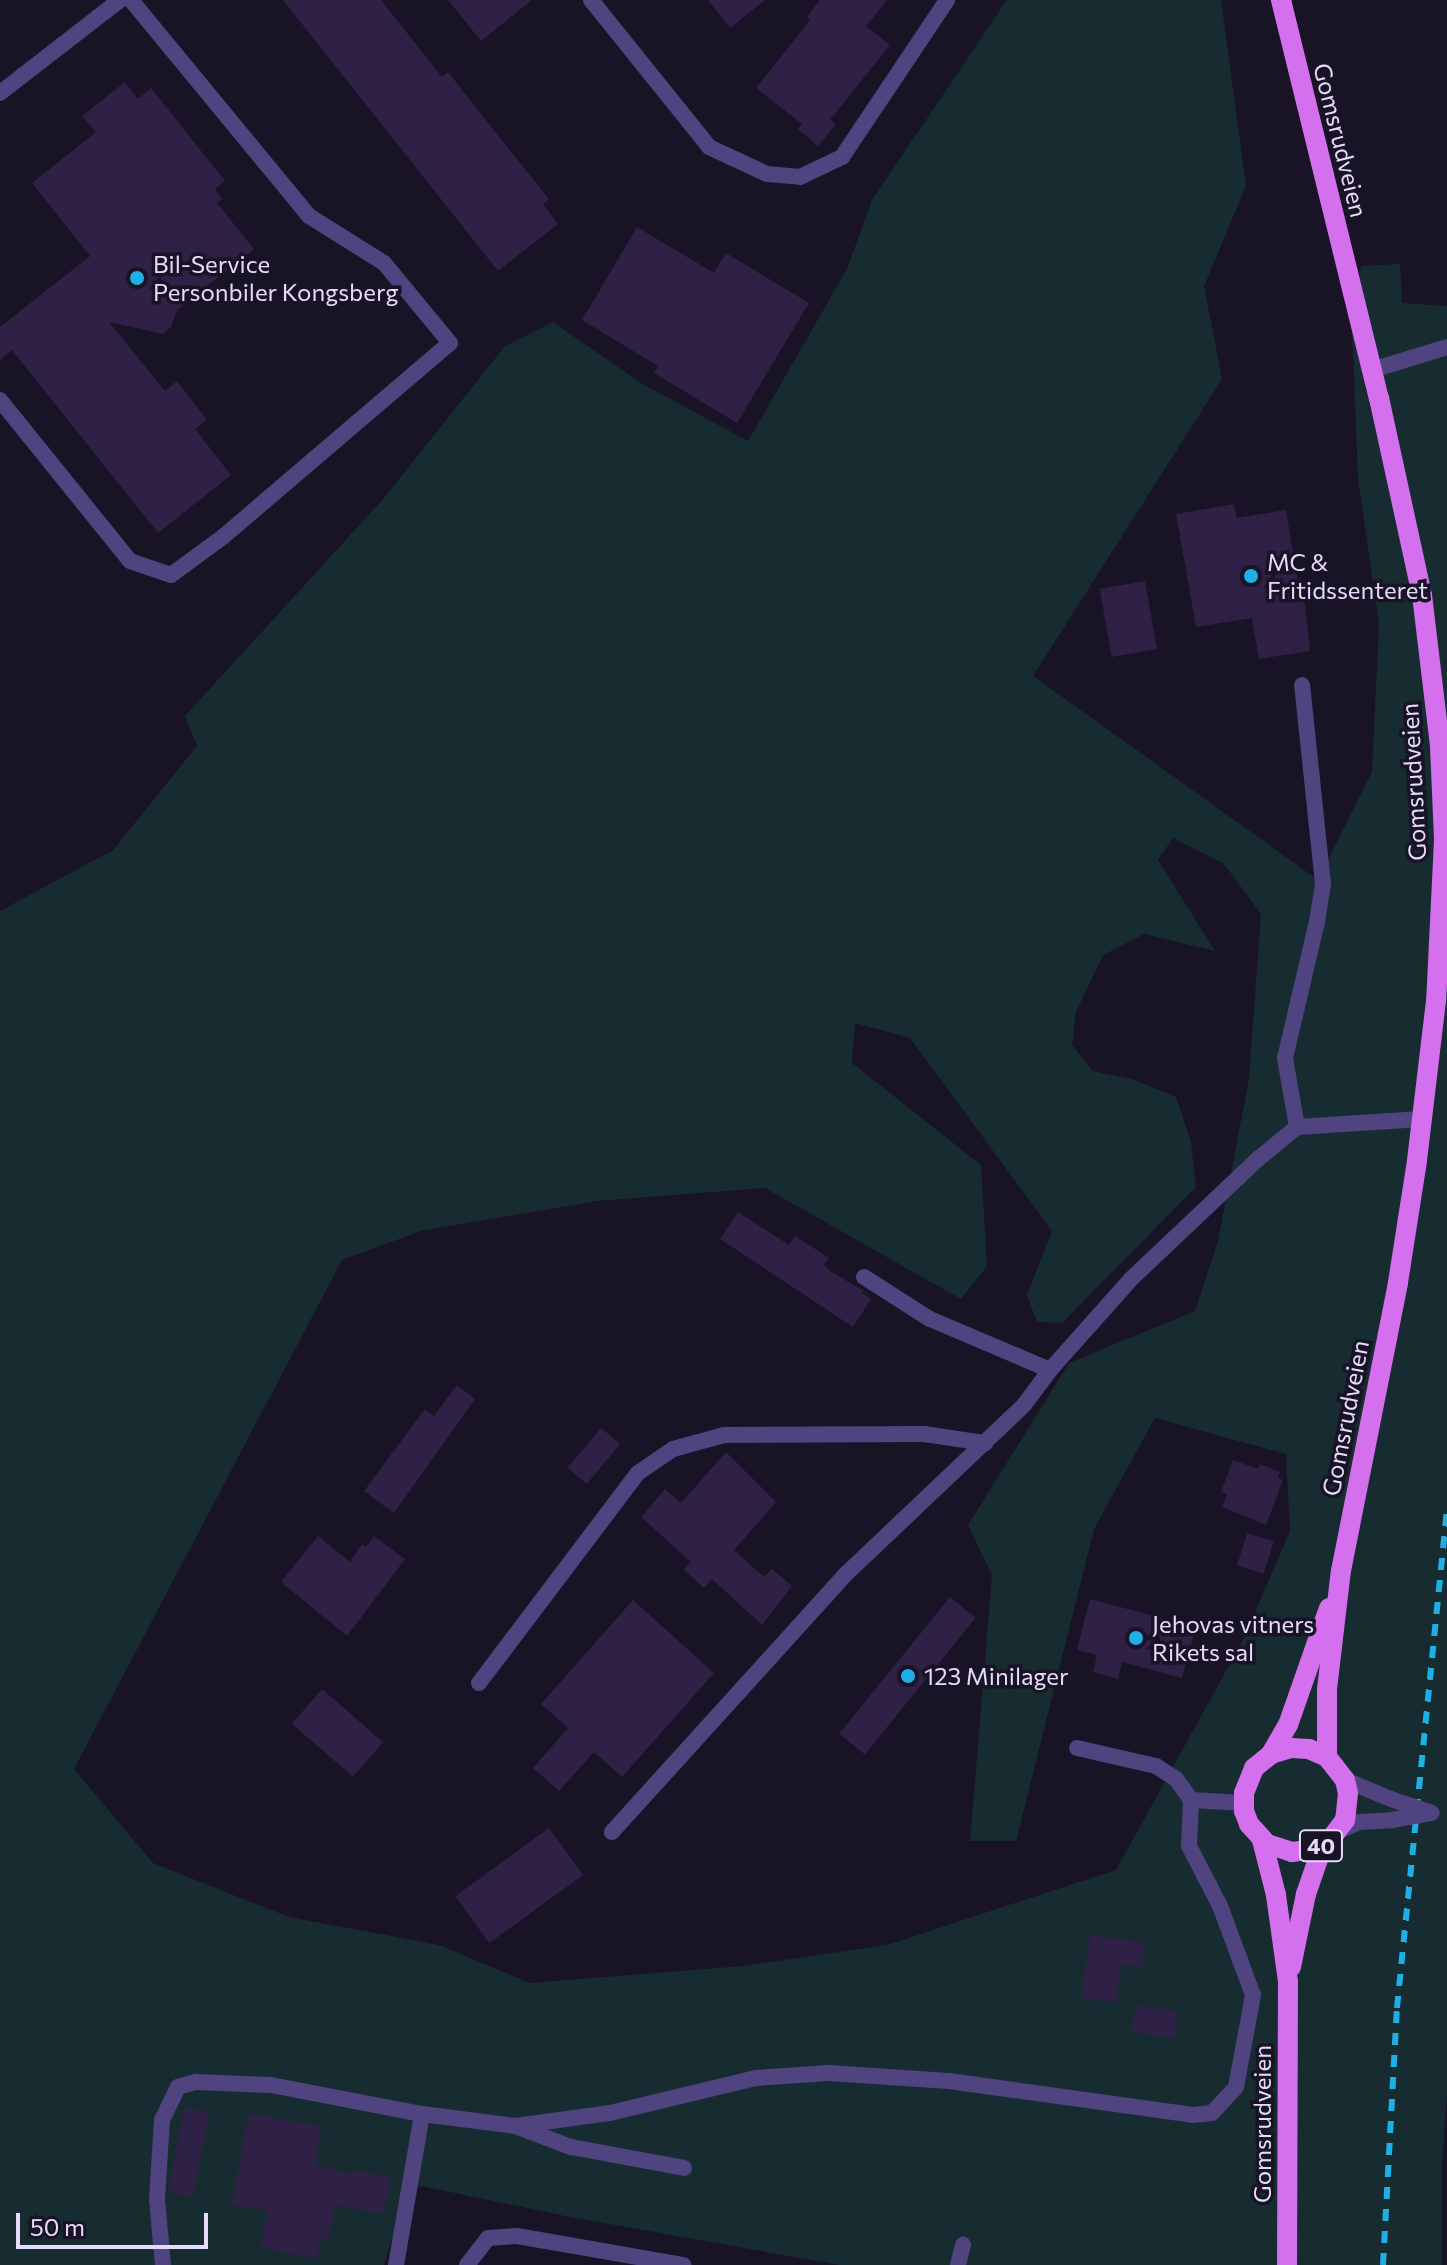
<!DOCTYPE html>
<style>
body{margin:0}
#map{position:relative;width:1447px;height:2265px;overflow:hidden;background:#191326;font-family:Commissioner,sans-serif}
div>[style]{position:absolute}
.green>*{inset:0;background:#162c30}
.building>*{inset:0;background:#2e2145;transform-origin:0 0}
.service>*{height:16px;margin:-8px;padding:0 8px;transform-origin:8px;border-radius:8px;background:#4f4380}
.minor>*{height:16px;margin:-8px;padding:0 8px;transform-origin:8px;border-radius:8px;background:#4f4380}
.tertiary>*{height:16px;margin:-8px;padding:0 8px;transform-origin:8px;border-radius:8px;background:#4f4380}
.primary>*{height:20px;margin:-10px;padding:0 10px;transform-origin:10px;border-radius:10px;background:#d470ee}
.rail>*{height:6px;margin-top:-3px;transform-origin:0;background:repeating-linear-gradient(90deg,#1eb0e5 0 12px,transparent 0 22px)}
.tertiary-bridge>*{height:16px;margin:-8px;padding:0 8px;transform-origin:8px;border-radius:8px;background:#4f4380}
.dots>*{width:22px;height:22px;translate:-50% -50%;box-sizing:border-box;border:4px solid #191326;border-radius:50%}
span{translate:-50% -50%;white-space:nowrap;text-align:center;line-height:1.15;-webkit-text-stroke:7px #191326;paint-order:stroke}
.shield-label span{padding:2px 6px;background:#191326;border:2px solid;border-radius:6px;-webkit-text-stroke-width:0}
.shield-label{font-size:22px;color:#e5dcfb;font-weight:700}
.street-label{font-size:24px;color:#e5dcfb}
.poi-label{font-size:24px;color:#e5dcfb}
.left{translate:0 -50%;text-align:left}
.scale{position:absolute;left:16px;top:2213px;width:192px;height:36px;box-sizing:border-box;border:4px solid #e5dcfb;border-top:0;padding-left:10px;font-size:24px;line-height:28px;white-space:nowrap;color:#e5dcfb;-webkit-text-stroke:6px #191326;paint-order:stroke}
</style>
<div id="map">
<div class="green">
<i style="clip-path:polygon(evenodd,1007px 0,1221px 0,1246px 186px,1204px 286px,1222px 379px,1033px 676px,1318px 880px,1372px 772px,1379px 623px,1358px 478px,1352px 326px,1361px 266px,1400px 264px,1402px 303px,1447px 306px,1447px 2094px,1442px 2165px,1442px 2265px,840px 2265px,570px 2217px,422px 2186px,406px 2192px,384px 2265px,0 2265px,0 911px,113px 850px,197px 746px,185px 716px,384px 498px,505px 346px,553px 322px,641px 383px,748px 441px,847px 269px,872px 200px,1007px 0,1173px 838px,1224px 864px,1261px 914px,1249px 1079px,1218px 1241px,1195px 1311px,1069px 1363px,968px 1525px,992px 1575px,970px 1841px,1016px 1841px,1094px 1529px,1155px 1418px,1286px 1454px,1290px 1531px,1242px 1642px,1116px 1870px,887px 1945px,743px 1966px,530px 1983px,439px 1945px,289px 1917px,153px 1863px,74px 1769px,342px 1260px,421px 1231px,596px 1201px,765px 1188px,961px 1299px,987px 1266px,981px 1165px,852px 1063px,855px 1023px,910px 1038px,1052px 1231px,1027px 1295px,1037px 1322px,1062px 1323px,1196px 1187px,1191px 1142px,1176px 1097px,1135px 1080px,1093px 1071px,1072px 1045px,1076px 1012px,1103px 955px,1144px 934px,1215px 951px,1158px 860px,1173px 838px)"></i>
</div>
<div class="building">
<i style="clip-path:polygon(283px 0,381px 0,442px 77px,448px 72px,492px 128px,549px 199px,543px 204px,558px 224px,498px 271px)"></i>
<i style="clip-path:polygon(448px 0,532px 0,481px 41px)"></i>
<i style="clip-path:polygon(708px 0,765px 0,730px 28px)"></i>
<i style="clip-path:polygon(820px 0,887px 0,866px 26px,890px 45px,830px 120px,836px 124px,818px 146px,798px 129px,802px 124px,756px 88px,810px 20px,807px 17px)"></i>
<i style="clip-path:polygon(125px 82px,138px 99px,151px 88px,225px 181px,215px 189px,222px 199px,217px 203px,254px 249px,177px 310px,171px 327px,163px 334px,109px 322px,165px 391px,177px 381px,207px 420px,195px 429px,231px 475px,158px 533px,12px 350px,0 360px,0 327px,90px 256px,32px 183px,96px 132px,82px 116px)"></i>
<i style="clip-path:polygon(637px 227px,714px 273px,726px 253px,809px 303px,737px 423px,654px 373px,658px 366px,582px 320px)"></i>
<i style="clip-path:polygon(1234px 504px,1237px 518px,1286px 510px,1299px 589px,1303px 589px,1310px 651px,1259px 659px,1252px 618px,1196px 627px,1176px 514px)"></i>
<i style="left:1145px;top:581px;width:69px;height:46px;rotate:80deg"></i>
<i style="clip-path:polygon(738px 1212px,789px 1245px,795px 1236px,829px 1258px,824px 1265px,830px 1271px,864px 1291px,862px 1293px,871px 1299px,853px 1327px,720px 1239px)"></i>
<i style="clip-path:polygon(457px 1385px,475px 1399px,394px 1513px,364px 1491px,425px 1409px,434px 1416px)"></i>
<i style="left:601px;top:1428px;width:25px;height:52px;rotate:40deg"></i>
<i style="clip-path:polygon(726px 1452px,776px 1502px,734px 1550px,764px 1577px,772px 1569px,792px 1586px,762px 1625px,712px 1579px,704px 1588px,684px 1570px,691px 1562px,641px 1517px,665px 1489px,681px 1503px)"></i>
<i style="clip-path:polygon(1233px 1460px,1258px 1469px,1260px 1464px,1280px 1472px,1278px 1478px,1283px 1480px,1266px 1525px,1222px 1507px,1227px 1494px,1221px 1492px)"></i>
<i style="left:1247px;top:1533px;width:28px;height:34px;rotate:17deg"></i>
<i style="clip-path:polygon(318px 1536px,350px 1562px,362px 1544px,366px 1547px,374px 1536px,405px 1559px,347px 1636px,281px 1582px)"></i>
<i style="left:950px;top:1597px;width:33px;height:176px;rotate:39deg"></i>
<i style="clip-path:polygon(1090px 1599px,1196px 1627px,1182px 1678px,1122px 1662px,1118px 1679px,1093px 1672px,1097px 1655px,1077px 1650px)"></i>
<i style="clip-path:polygon(633px 1600px,714px 1673px,622px 1777px,594px 1752px,559px 1791px,533px 1768px,568px 1728px,541px 1704px)"></i>
<i style="left:322px;top:1689px;width:81px;height:46px;rotate:41deg"></i>
<i style="left:549px;top:1828px;width:58px;height:116px;rotate:54deg"></i>
<i style="clip-path:polygon(1090px 1935px,1145px 1943px,1142px 1967px,1122px 1964px,1116px 2003px,1081px 1998px)"></i>
<i style="left:1136px;top:2005px;width:43px;height:27px;rotate:9deg"></i>
<i style="left:184px;top:2107px;width:26px;height:87px;rotate:11deg"></i>
<i style="clip-path:polygon(249px 2113px,322px 2127px,315px 2164px,353px 2175px,354px 2170px,391px 2177px,384px 2214px,335px 2205px,328px 2240px,321px 2238px,317px 2259px,260px 2248px,267px 2211px,232px 2205px)"></i>
</div>
<div class="service">
<i style="left:0;top:400px;width:207px;rotate:51.1deg"></i>
<i style="left:130px;top:561px;width:43px;rotate:18.9deg"></i>
<i style="left:171px;top:575px;width:66px;rotate:-36.3deg"></i>
<i style="left:224px;top:536px;width:297px;rotate:-40.5deg"></i>
<i style="left:450px;top:343px;width:104px;rotate:-129.5deg"></i>
<i style="left:384px;top:263px;width:89px;rotate:-147.9deg"></i>
<i style="left:309px;top:216px;width:280px;rotate:-129.5deg"></i>
<i style="left:1297px;top:1127px;width:70px;rotate:-99.9deg"></i>
<i style="left:1285px;top:1058px;width:140px;rotate:-76.8deg"></i>
<i style="left:1317px;top:922px;width:38px;rotate:-81deg"></i>
<i style="left:1323px;top:884px;width:200px;rotate:-96deg"></i>
<i style="left:864px;top:1277px;width:78px;rotate:32.5deg"></i>
<i style="left:930px;top:1319px;width:130px;rotate:23deg"></i>
<i style="left:479px;top:1683px;width:263px;rotate:-52.9deg"></i>
<i style="left:638px;top:1473px;width:42px;rotate:-34.4deg"></i>
<i style="left:673px;top:1449px;width:53px;rotate:-15.4deg"></i>
<i style="left:724px;top:1435px;width:200px;rotate:-0.3deg"></i>
<i style="left:924px;top:1434px;width:62px;rotate:8.4deg"></i>
<i style="left:1077px;top:1748px;width:81px;rotate:12.8deg"></i>
<i style="left:1156px;top:1766px;width:24px;rotate:33deg"></i>
<i style="left:1176px;top:1779px;width:26px;rotate:54deg"></i>
<i style="left:1191px;top:1800px;width:53px;rotate:3.2deg"></i>
<i style="left:612px;top:1832px;width:350px;rotate:-47.8deg"></i>
<i style="left:847px;top:1573px;width:244px;rotate:-43.5deg"></i>
<i style="left:1024px;top:1405px;width:44px;rotate:-53.4deg"></i>
<i style="left:1050px;top:1370px;width:122px;rotate:-48.3deg"></i>
<i style="left:1131px;top:1279px;width:175px;rotate:-43.4deg"></i>
<i style="left:1258px;top:1159px;width:50px;rotate:-39.4deg"></i>
<i style="left:1297px;top:1127px;width:125px;rotate:-3.7deg"></i>
<i style="left:518px;top:2127px;width:57px;rotate:20.7deg"></i>
<i style="left:571px;top:2147px;width:115px;rotate:10.5deg"></i>
<i style="left:163px;top:2265px;width:66px;rotate:-95.2deg"></i>
<i style="left:157px;top:2199px;width:79px;rotate:-86.4deg"></i>
<i style="left:162px;top:2120px;width:37px;rotate:-64deg"></i>
<i style="left:178px;top:2087px;width:19px;rotate:-16deg"></i>
<i style="left:196px;top:2082px;width:75px;rotate:2.3deg"></i>
<i style="left:271px;top:2085px;width:154px;rotate:10.9deg"></i>
<i style="left:422px;top:2114px;width:95px;rotate:7.3deg"></i>
<i style="left:516px;top:2126px;width:95px;rotate:-7.9deg"></i>
<i style="left:610px;top:2113px;width:150px;rotate:-13.5deg"></i>
<i style="left:756px;top:2078px;width:73px;rotate:-3.9deg"></i>
<i style="left:829px;top:2073px;width:120px;rotate:3.8deg"></i>
<i style="left:949px;top:2081px;width:246px;rotate:7.9deg"></i>
<i style="left:1193px;top:2115px;width:19px;rotate:-6deg"></i>
<i style="left:1212px;top:2113px;width:35px;rotate:-47deg"></i>
<i style="left:1236px;top:2087px;width:94px;rotate:-79.5deg"></i>
<i style="left:1253px;top:1995px;width:95px;rotate:-110.3deg"></i>
<i style="left:1220px;top:1906px;width:68px;rotate:-117.3deg"></i>
<i style="left:1189px;top:1846px;width:46px;rotate:-87.5deg"></i>
<i style="left:396px;top:2265px;width:153px;rotate:-80.2deg"></i>
<i style="left:467px;top:2265px;width:34px;rotate:-52deg"></i>
<i style="left:488px;top:2238px;width:29px;rotate:-4deg"></i>
<i style="left:517px;top:2236px;width:169px;rotate:9.9deg"></i>
<i style="left:958px;top:2265px;width:21px;rotate:-76deg"></i>
</div>
<div class="minor">
<i style="left:591px;top:0;width:189px;rotate:51.2deg"></i>
<i style="left:709px;top:147px;width:64px;rotate:25deg"></i>
<i style="left:767px;top:174px;width:33px;rotate:5deg"></i>
<i style="left:800px;top:177px;width:47px;rotate:-25.5deg"></i>
<i style="left:842px;top:157px;width:189px;rotate:-56.2deg"></i>
<i style="left:0;top:93px;width:152px;rotate:-37.8deg"></i>
<i style="left:1372px;top:370px;width:78px;rotate:-17deg"></i>
</div>
<div class="tertiary">
<i style="left:1345px;top:1780px;width:50px;rotate:22.4deg"></i>
<i style="left:1338px;top:1831px;width:23px;rotate:-23deg"></i>
<i style="left:1359px;top:1822px;width:33px;rotate:-3deg"></i>
</div>
<div class="primary">
<i style="left:1281px;top:0;width:410px;rotate:76.2deg"></i>
<i style="left:1379px;top:398px;width:202px;rotate:77.7deg"></i>
<i style="left:1422px;top:595px;width:153px;rotate:83.2deg"></i>
<i style="left:1440px;top:747px;width:93px;rotate:87.5deg"></i>
<i style="left:1444px;top:840px;width:161px;rotate:92.8deg"></i>
<i style="left:1436px;top:1001px;width:161px;rotate:96.8deg"></i>
<i style="left:1417px;top:1161px;width:123px;rotate:98.9deg"></i>
<i style="left:1398px;top:1283px;width:293px;rotate:101.2deg"></i>
<i style="left:1341px;top:1570px;width:121px;rotate:96.7deg"></i>
<i style="left:1327px;top:1690px;width:67px;rotate:90deg"></i>
<i style="left:1271px;top:1754px;width:21px;rotate:-17deg"></i>
<i style="left:1291px;top:1748px;width:18px;rotate:3deg"></i>
<i style="left:1309px;top:1749px;width:20px;rotate:24deg"></i>
<i style="left:1327px;top:1757px;width:29px;rotate:52deg"></i>
<i style="left:1345px;top:1780px;width:13px;rotate:77deg"></i>
<i style="left:1348px;top:1793px;width:27px;rotate:96deg"></i>
<i style="left:1345px;top:1820px;width:26px;rotate:127deg"></i>
<i style="left:1329px;top:1841px;width:13px;rotate:148deg"></i>
<i style="left:1318px;top:1848px;width:26px;rotate:171deg"></i>
<i style="left:1292px;top:1852px;width:26px;rotate:-162deg"></i>
<i style="left:1267px;top:1844px;width:27px;rotate:-132deg"></i>
<i style="left:1249px;top:1824px;width:14px;rotate:-111deg"></i>
<i style="left:1244px;top:1811px;width:18px;rotate:-90deg"></i>
<i style="left:1244px;top:1793px;width:27px;rotate:-68deg"></i>
<i style="left:1254px;top:1768px;width:22px;rotate:-39deg"></i>
<i style="left:1271px;top:1754px;width:34px;rotate:-60deg"></i>
<i style="left:1288px;top:1725px;width:124px;rotate:-70.7deg"></i>
<i style="left:1262px;top:1840px;width:57px;rotate:75.7deg"></i>
<i style="left:1276px;top:1895px;width:88px;rotate:82.1deg"></i>
<i style="left:1288px;top:1982px;width:283px;rotate:90.2deg"></i>
<i style="left:1291px;top:1967px;width:75px;rotate:-78.4deg"></i>
<i style="left:1306px;top:1894px;width:52px;rotate:-70.9deg"></i>
</div>
<div class="rail">
<i style="left:1383px;top:2265px;width:257px;rotate:-86.9deg"></i>
<i style="left:1397px;top:2008px;width:501px;rotate:-84.28deg"></i>
</div>
<div class="tertiary-bridge">
<i style="left:1391px;top:1799px;width:43px;rotate:18.9deg"></i>
<i style="left:1392px;top:1820px;width:39px;rotate:-10deg"></i>
</div>
<div class="dots">
<i style="left:137px;top:278px;background:#1eb0e5"></i>
<i style="left:1251px;top:576px;background:#1eb0e5"></i>
<i style="left:1136px;top:1638px;background:#1eb0e5"></i>
<i style="left:908px;top:1676px;background:#1eb0e5"></i>
</div>
<div class="shield-label">
<span style="left:1321px;top:1846px">40</span>
</div>
<div class="street-label">
<span style="left:1341px;top:140px;rotate:76deg">Gomsrudveien</span>
<span style="left:1413px;top:782px;rotate:-93deg">Gomsrudveien</span>
<span style="left:1345px;top:1418px;rotate:-79deg">Gomsrudveien</span>
<span style="left:1262px;top:2124px;rotate:-90deg">Gomsrudveien</span>
</div>
<div class="poi-label">
<span class="left" style="left:153px;top:278px">Bil-Service<br>Personbiler Kongsberg</span>
<span class="left" style="left:1267px;top:576px">MC &amp;<br>Fritidssenteret</span>
<span class="left" style="left:1152px;top:1638px">Jehovas vitners<br>Rikets sal</span>
<span class="left" style="left:924px;top:1676px">123 Minilager</span>
</div>
<div class="scale">50 m</div>
</div>
